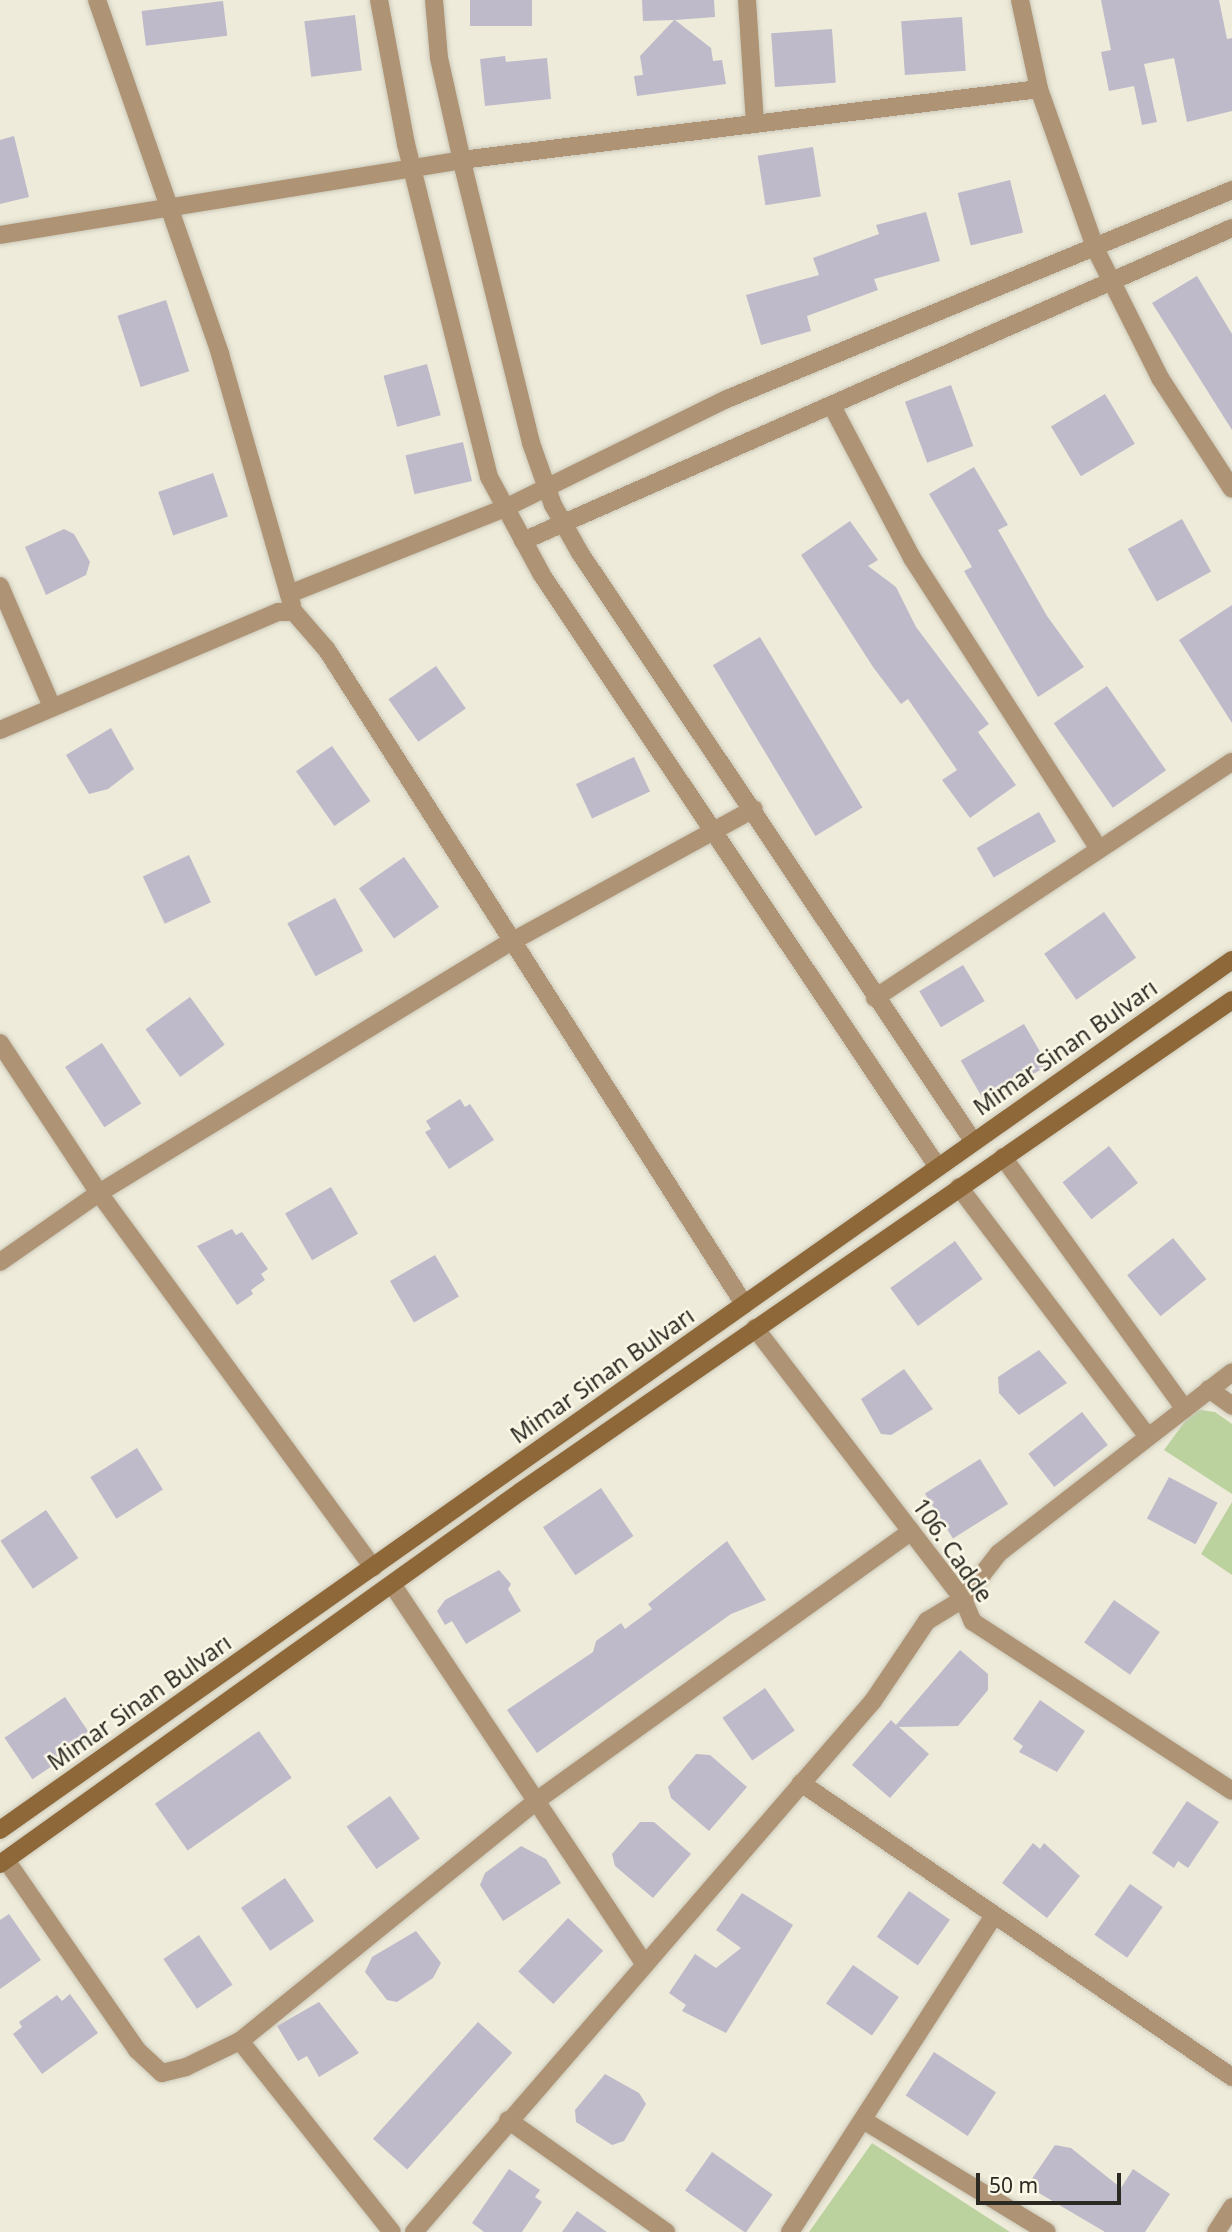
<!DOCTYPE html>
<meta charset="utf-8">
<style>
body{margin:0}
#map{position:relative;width:1232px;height:2232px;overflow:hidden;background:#eeebda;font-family:"Noto Sans",sans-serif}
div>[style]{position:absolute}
.green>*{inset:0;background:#bbd29f}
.building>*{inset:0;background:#bebaca;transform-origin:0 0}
.roads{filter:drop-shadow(0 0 2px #cbc8b9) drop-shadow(0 0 2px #cbc8b9)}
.street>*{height:18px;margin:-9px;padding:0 9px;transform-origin:9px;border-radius:9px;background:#ae9374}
.secondary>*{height:18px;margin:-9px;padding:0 9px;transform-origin:9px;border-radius:9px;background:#8e6838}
span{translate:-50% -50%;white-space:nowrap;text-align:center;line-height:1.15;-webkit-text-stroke:5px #fcf8e7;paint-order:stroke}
.street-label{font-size:23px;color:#2a2922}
.scale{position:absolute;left:976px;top:2173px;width:145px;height:32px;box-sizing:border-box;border:4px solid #2a2922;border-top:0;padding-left:9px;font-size:21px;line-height:24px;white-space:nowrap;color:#2a2922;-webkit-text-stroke:5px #fcf8e7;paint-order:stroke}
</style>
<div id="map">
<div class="green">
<i style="clip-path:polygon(1194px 1409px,1215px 1412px,1232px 1424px,1232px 1494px,1164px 1450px)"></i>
<i style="clip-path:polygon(1232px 1502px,1232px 1575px,1201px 1554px)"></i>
<i style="clip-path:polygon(872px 2143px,1010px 2232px,809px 2232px)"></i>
</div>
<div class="building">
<i style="left:470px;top:0;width:62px;height:26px"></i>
<i style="clip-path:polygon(642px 0,714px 0,715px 17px,675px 20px,711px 48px,713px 61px,722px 60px,726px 84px,637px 96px,634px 76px,643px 75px,640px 56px,674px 20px,643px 21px)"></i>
<i style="clip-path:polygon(1101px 0,1219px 0,1227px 39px,1232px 38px,1232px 111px,1187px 122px,1174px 58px,1144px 64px,1157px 122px,1142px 125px,1134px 86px,1109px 91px,1101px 52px,1111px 50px)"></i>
<i style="left:223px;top:1px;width:35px;height:82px;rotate:83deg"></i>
<i style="left:355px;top:15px;width:56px;height:51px;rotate:83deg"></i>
<i style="left:962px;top:17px;width:54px;height:61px;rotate:86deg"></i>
<i style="left:832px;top:29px;width:54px;height:61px;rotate:86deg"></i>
<i style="clip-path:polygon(505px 56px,506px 62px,547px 58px,551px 99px,485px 106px,480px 59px)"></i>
<i style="clip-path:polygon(14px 136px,29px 197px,0 204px,0 140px)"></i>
<i style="left:813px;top:147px;width:50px;height:56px;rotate:81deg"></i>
<i style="left:1010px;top:180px;width:54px;height:54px;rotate:76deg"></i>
<i style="clip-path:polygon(926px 212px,940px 261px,874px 279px,878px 290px,807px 316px,811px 331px,761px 345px,746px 295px,819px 275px,813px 258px,879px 234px,876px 225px)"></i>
<i style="clip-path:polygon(1197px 276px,1232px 334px,1232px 430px,1152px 303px)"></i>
<i style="left:166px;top:300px;width:75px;height:51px;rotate:72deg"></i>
<i style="left:427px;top:364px;width:53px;height:45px;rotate:75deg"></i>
<i style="left:951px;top:385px;width:65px;height:49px;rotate:70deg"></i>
<i style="left:1105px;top:394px;width:58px;height:63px;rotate:59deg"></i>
<i style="left:463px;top:442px;width:40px;height:59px;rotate:77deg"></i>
<i style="clip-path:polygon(974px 467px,1008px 525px,998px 530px,1047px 616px,1084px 667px,1038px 697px,964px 571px,972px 567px,929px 494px)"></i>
<i style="left:213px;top:473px;width:46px;height:58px;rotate:71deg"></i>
<i style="left:1182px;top:519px;width:60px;height:62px;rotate:61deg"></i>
<i style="clip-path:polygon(850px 521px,878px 560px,868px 566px,896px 587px,916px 627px,989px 724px,978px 732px,1016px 785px,970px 818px,942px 780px,957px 770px,908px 699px,901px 704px,873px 667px,801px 555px)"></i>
<i style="clip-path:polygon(64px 529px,74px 534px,90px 562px,86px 575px,46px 595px,25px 547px)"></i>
<i style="clip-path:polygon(1232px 605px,1232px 723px,1179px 640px)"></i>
<i style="left:760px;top:637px;width:199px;height:55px;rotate:59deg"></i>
<i style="left:436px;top:666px;width:52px;height:58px;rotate:55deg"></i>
<i style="left:1107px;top:686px;width:103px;height:65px;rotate:55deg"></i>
<i style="clip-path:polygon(111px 728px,134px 769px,108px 789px,89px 794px,66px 755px)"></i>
<i style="left:332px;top:746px;width:67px;height:44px;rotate:55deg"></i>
<i style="left:634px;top:757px;width:38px;height:64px;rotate:65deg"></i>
<i style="left:1039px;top:812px;width:34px;height:72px;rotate:60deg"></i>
<i style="left:189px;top:855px;width:52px;height:51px;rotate:65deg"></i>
<i style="left:404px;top:857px;width:61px;height:55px;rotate:55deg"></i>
<i style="left:335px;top:898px;width:60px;height:54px;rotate:62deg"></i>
<i style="left:1104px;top:912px;width:56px;height:73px;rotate:55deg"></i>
<i style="left:963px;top:965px;width:42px;height:51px;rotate:59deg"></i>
<i style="left:190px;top:997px;width:59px;height:55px;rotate:54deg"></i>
<i style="left:1024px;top:1024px;width:48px;height:73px;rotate:60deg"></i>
<i style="left:102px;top:1043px;width:72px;height:44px;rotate:57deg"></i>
<i style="clip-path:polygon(460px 1099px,465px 1107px,470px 1104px,494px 1140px,449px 1169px,425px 1132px,431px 1129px,426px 1121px)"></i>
<i style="left:1109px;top:1146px;width:47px;height:59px;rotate:52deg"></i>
<i style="left:331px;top:1187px;width:54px;height:53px;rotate:60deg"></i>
<i style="clip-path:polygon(232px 1229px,236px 1235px,242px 1232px,268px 1269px,261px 1274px,265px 1280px,251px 1290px,253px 1294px,237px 1305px,197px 1246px)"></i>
<i style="left:1173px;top:1238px;width:53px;height:59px;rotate:51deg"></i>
<i style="left:955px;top:1241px;width:47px;height:80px;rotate:54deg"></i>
<i style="left:435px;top:1255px;width:48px;height:52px;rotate:60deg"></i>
<i style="clip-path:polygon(1039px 1350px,1067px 1383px,1019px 1415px,999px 1393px,998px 1377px)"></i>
<i style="clip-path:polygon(904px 1369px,933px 1409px,891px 1435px,881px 1434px,861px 1399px)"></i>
<i style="left:1082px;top:1412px;width:42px;height:68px;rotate:52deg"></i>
<i style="left:137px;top:1448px;width:49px;height:55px;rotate:58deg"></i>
<i style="left:980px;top:1459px;width:53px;height:65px;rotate:58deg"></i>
<i style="left:1169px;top:1477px;width:55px;height:47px;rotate:28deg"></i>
<i style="left:601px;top:1488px;width:58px;height:70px;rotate:56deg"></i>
<i style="left:46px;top:1510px;width:58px;height:55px;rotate:56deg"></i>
<i style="clip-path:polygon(727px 1541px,766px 1600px,731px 1614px,537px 1753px,507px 1710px,593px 1652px,596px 1641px,621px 1623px,625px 1629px,652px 1609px,648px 1604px)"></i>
<i style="clip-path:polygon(499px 1570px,511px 1584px,508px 1589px,521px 1611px,466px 1644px,452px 1621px,445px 1625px,437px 1611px,445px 1600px)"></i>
<i style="left:1114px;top:1600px;width:56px;height:52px;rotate:35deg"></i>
<i style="clip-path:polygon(960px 1650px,988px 1674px,988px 1690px,958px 1726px,899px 1727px,929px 1754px,890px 1798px,852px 1765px,891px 1720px,896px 1725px)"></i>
<i style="left:765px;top:1688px;width:52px;height:52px;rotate:55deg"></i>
<i style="left:65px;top:1697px;width:50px;height:73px;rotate:56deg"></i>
<i style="clip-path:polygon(1040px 1700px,1085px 1731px,1057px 1772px,1019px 1752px,1023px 1746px,1013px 1739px)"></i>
<i style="left:259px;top:1731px;width:57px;height:127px;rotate:55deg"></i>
<i style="clip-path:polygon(696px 1754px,710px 1755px,747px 1787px,709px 1831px,671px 1798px,668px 1787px)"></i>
<i style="left:390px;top:1796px;width:52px;height:53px;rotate:55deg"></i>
<i style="clip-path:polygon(1187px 1801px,1219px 1822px,1188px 1868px,1178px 1861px,1174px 1868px,1152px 1853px)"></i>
<i style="clip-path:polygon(640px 1822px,654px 1822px,691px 1854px,653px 1898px,615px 1866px,612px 1854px)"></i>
<i style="clip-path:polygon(1033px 1843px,1040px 1849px,1044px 1843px,1080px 1876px,1047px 1918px,1002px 1883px)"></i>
<i style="clip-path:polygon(521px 1846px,546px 1859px,561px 1883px,503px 1921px,480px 1885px,485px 1873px)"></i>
<i style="left:285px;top:1878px;width:52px;height:53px;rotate:56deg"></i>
<i style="left:1130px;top:1884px;width:40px;height:62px;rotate:35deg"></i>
<i style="left:909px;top:1891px;width:50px;height:56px;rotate:35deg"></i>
<i style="clip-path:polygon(742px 1893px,793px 1925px,726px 2033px,682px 2011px,686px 2005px,669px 1993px,695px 1954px,716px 1968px,741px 1948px,716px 1930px)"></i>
<i style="clip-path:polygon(9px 1914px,41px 1960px,0 1989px,0 1920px)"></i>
<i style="left:568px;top:1918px;width:48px;height:73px;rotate:43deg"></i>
<i style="clip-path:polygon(416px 1931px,441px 1963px,433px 1978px,397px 2002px,387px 2000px,365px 1972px,372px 1957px)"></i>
<i style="left:199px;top:1935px;width:60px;height:43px;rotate:56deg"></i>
<i style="left:853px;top:1965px;width:56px;height:47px;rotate:35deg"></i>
<i style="clip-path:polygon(70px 1994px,98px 2033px,42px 2074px,13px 2034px,22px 2027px,19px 2022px,57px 1995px,62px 2001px)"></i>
<i style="clip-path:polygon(319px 2002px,359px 2053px,319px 2077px,307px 2056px,298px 2061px,277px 2026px)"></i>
<i style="left:478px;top:2022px;width:46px;height:157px;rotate:42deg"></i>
<i style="left:934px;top:2052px;width:74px;height:52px;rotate:33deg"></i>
<i style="clip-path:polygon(605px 2074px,639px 2093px,646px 2104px,624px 2141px,612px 2145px,576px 2122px,575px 2110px)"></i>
<i style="clip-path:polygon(1055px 2145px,1071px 2148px,1121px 2188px,1133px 2169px,1170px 2194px,1145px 2232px,1105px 2232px,1027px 2186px)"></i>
<i style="left:712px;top:2152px;width:74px;height:47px;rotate:35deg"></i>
<i style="clip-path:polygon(509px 2169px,540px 2190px,535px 2197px,542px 2202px,522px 2232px,484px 2232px,472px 2223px)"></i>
<i style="clip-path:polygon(577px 2211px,607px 2232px,562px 2232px)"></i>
</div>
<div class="roads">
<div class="street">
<i style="left:97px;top:0;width:375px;rotate:70.8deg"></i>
<i style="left:220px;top:354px;width:261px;rotate:74deg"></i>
<i style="left:379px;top:0;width:147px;rotate:79.4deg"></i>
<i style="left:406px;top:144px;width:343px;rotate:76deg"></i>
<i style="left:489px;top:477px;width:111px;rotate:61.6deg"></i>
<i style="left:542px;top:575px;width:711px;rotate:56.24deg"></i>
<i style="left:434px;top:0;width:58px;rotate:85.1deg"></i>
<i style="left:439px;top:58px;width:115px;rotate:77.4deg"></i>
<i style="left:464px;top:170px;width:281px;rotate:76.2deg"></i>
<i style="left:531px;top:443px;width:66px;rotate:70.5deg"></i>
<i style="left:553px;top:505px;width:55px;rotate:60.6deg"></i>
<i style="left:580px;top:553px;width:707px;rotate:56.24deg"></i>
<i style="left:747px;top:0;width:124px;rotate:86.3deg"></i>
<i style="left:1020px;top:0;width:91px;rotate:77.9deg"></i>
<i style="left:1039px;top:89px;width:171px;rotate:70.5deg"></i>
<i style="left:1096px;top:250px;width:143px;rotate:63.4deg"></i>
<i style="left:1160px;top:378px;width:132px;rotate:57deg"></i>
<i style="left:0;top:235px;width:467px;rotate:-9.2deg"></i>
<i style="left:461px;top:160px;width:582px;rotate:-7deg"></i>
<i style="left:833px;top:408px;width:170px;rotate:62.2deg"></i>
<i style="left:912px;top:558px;width:346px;rotate:57.3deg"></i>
<i style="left:523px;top:541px;width:775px;rotate:-23.82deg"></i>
<i style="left:0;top:586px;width:132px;rotate:66.7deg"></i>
<i style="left:289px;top:594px;width:232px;rotate:-21.7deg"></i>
<i style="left:505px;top:508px;width:247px;rotate:-26.2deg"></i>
<i style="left:727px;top:399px;width:547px;rotate:-22.48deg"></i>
<i style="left:0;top:730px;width:302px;rotate:-23deg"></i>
<i style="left:278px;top:612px;width:16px"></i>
<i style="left:294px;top:612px;width:50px;rotate:49deg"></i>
<i style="left:327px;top:650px;width:776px;rotate:57.48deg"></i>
<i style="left:875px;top:998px;width:428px;rotate:-33.5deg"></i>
<i style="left:0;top:1043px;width:180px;rotate:56.6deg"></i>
<i style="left:99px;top:1193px;width:464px;rotate:53.8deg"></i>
<i style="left:1003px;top:1157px;width:308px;rotate:54.2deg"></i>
<i style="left:959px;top:1187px;width:313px;rotate:52.9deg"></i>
<i style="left:0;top:1262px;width:121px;rotate:-34.9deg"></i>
<i style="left:99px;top:1193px;width:480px;rotate:-31.4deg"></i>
<i style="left:509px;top:943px;width:279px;rotate:-28.7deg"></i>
<i style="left:755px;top:1328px;width:342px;rotate:52.5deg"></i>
<i style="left:963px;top:1599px;width:25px;rotate:67deg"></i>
<i style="left:973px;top:1622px;width:309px;rotate:33.1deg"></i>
<i style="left:1209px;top:1389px;width:29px;rotate:36deg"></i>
<i style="left:392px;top:1584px;width:456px;rotate:56.4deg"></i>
<i style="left:801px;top:1783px;width:522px;rotate:34.3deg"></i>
<i style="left:6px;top:1860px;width:231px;rotate:55.4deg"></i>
<i style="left:137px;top:2050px;width:34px;rotate:43deg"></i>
<i style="left:162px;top:2073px;width:25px;rotate:-14deg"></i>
<i style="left:186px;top:2067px;width:60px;rotate:-25.7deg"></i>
<i style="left:240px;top:2041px;width:381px;rotate:-39deg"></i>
<i style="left:536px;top:1801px;width:462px;rotate:-35.7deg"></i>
<i style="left:240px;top:2041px;width:244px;rotate:51.5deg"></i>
<i style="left:508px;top:2120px;width:194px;rotate:35.3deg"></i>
<i style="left:863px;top:2120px;width:215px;rotate:31.3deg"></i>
<i style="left:414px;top:2232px;width:702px;rotate:-49.16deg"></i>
<i style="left:873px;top:1701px;width:97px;rotate:-56deg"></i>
<i style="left:927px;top:1621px;width:42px;rotate:-31.4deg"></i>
<i style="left:963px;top:1599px;width:58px;rotate:-52deg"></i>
<i style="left:999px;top:1553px;width:295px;rotate:-37.8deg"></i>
<i style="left:790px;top:2232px;width:376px;rotate:-57.2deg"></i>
<i style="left:1216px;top:2232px;width:30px;rotate:-57deg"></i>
</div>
<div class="secondary">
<i style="left:0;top:1830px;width:1508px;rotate:-35.23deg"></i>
<i style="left:0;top:1864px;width:639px;rotate:-35.58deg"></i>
<i style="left:520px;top:1492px;width:865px;rotate:-34.64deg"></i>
</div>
</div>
<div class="street-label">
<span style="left:1065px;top:1047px;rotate:-35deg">Mimar Sinan Bulvarı</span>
<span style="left:602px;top:1375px;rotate:-35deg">Mimar Sinan Bulvarı</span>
<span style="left:953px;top:1550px;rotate:55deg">106. Cadde</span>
<span style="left:139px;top:1702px;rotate:-35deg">Mimar Sinan Bulvarı</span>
</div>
<div class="scale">50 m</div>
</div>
